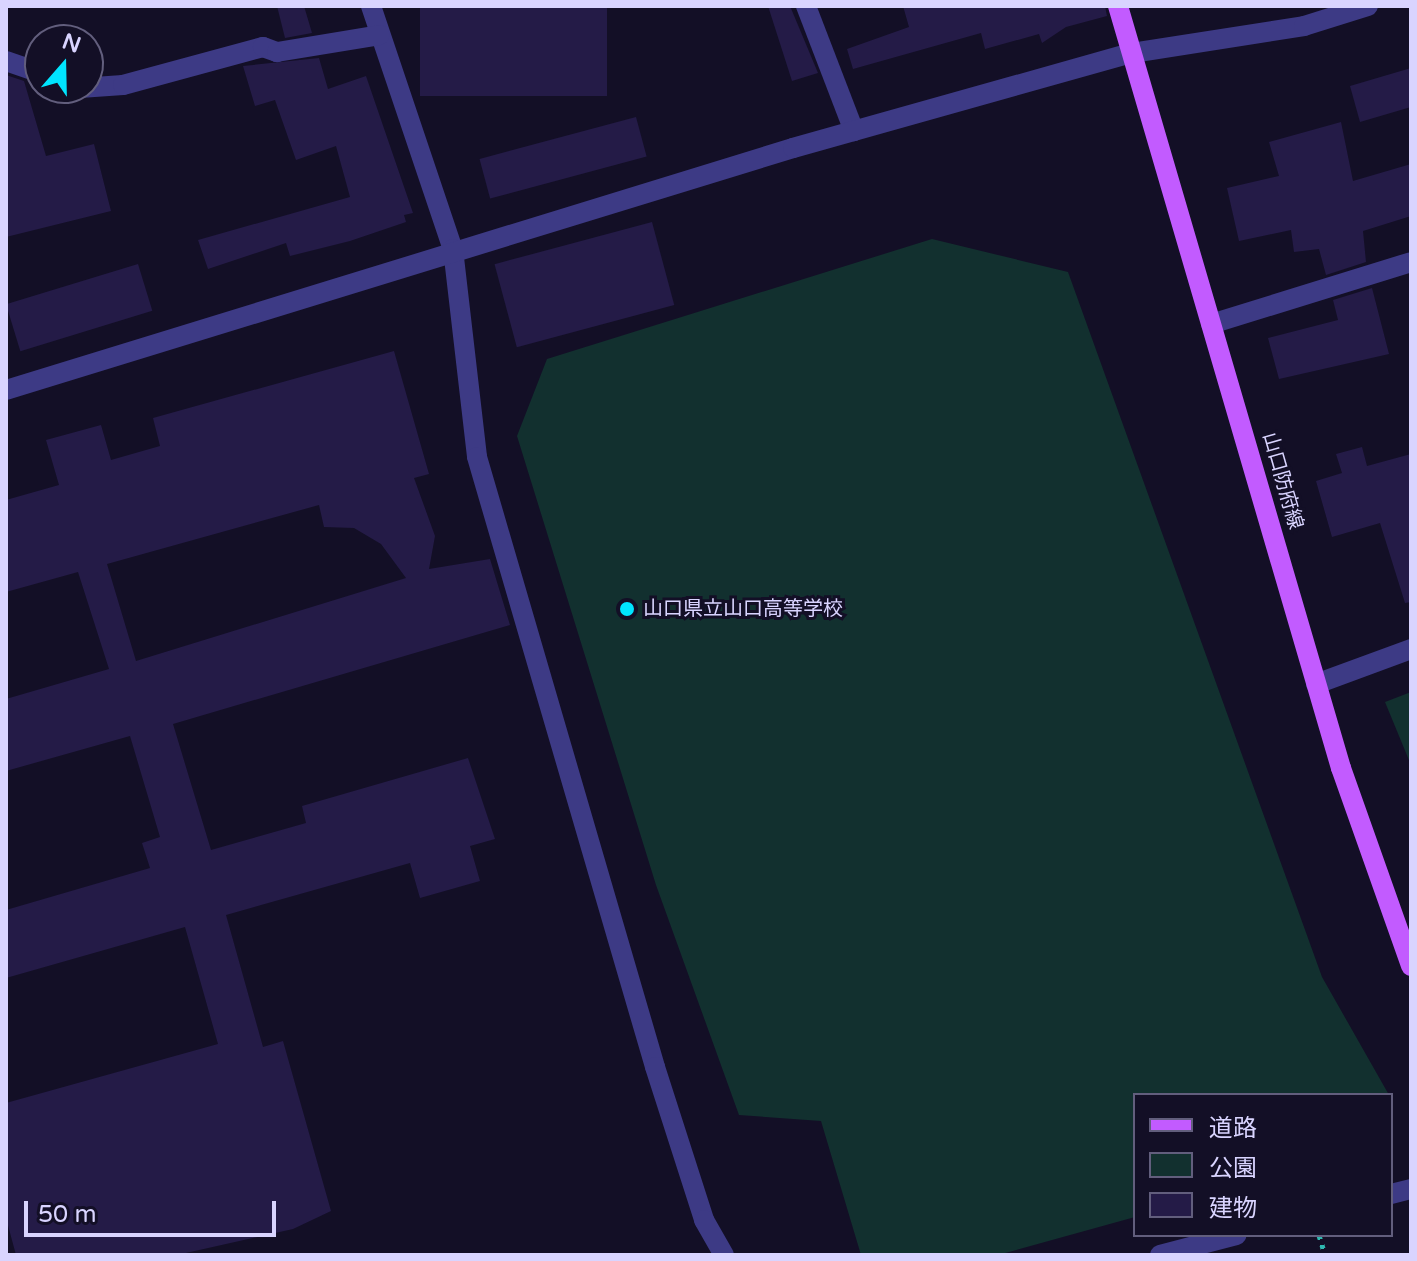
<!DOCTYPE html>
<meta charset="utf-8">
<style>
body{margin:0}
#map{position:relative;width:1417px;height:1261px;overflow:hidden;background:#130f26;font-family:"Varela Round","Noto Sans JP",sans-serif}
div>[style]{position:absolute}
.green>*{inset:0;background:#12302f}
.building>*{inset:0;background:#241b47;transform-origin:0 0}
.path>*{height:5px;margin-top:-2.5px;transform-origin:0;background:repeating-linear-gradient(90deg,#2fb8b0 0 4px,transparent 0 10px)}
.minor>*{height:20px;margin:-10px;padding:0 10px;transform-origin:10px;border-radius:10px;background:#3d3a85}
.major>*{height:20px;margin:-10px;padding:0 10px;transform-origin:10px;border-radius:10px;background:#c25bff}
.dots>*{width:22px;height:22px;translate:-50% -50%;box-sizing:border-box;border:4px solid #130f26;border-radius:50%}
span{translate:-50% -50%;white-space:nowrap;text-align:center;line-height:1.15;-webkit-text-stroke:6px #130f26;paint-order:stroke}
.street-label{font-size:20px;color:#d9d4ff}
.poi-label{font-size:20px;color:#d9d4ff}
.left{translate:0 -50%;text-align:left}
.frame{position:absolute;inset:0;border:8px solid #d9d4ff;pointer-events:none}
.legend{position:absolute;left:1133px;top:1093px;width:260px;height:144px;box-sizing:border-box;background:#130f26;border:2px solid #625e7d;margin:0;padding:10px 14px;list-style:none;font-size:24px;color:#d9d4ff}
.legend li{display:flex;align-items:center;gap:16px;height:40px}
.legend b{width:40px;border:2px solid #625e7d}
.north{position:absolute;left:24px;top:24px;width:80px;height:80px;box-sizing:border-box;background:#130f26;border:2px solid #625e7d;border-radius:50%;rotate:20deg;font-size:22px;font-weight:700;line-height:32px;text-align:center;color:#d9d4ff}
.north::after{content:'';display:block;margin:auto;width:28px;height:36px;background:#00e5ff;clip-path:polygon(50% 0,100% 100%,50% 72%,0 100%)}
.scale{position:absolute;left:24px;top:1201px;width:252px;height:36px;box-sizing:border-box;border:4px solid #d9d4ff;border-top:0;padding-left:10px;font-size:24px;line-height:28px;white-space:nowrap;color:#d9d4ff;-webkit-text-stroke:6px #130f26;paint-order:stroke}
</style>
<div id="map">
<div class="green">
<i style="clip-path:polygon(932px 239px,1068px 272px,1322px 977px,1389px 1095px,1135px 1095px,1135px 1217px,998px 1255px,861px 1255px,821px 1121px,739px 1115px,656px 885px,517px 436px,547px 359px)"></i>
<i style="clip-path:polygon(1411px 692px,1411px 765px,1385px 702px)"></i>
</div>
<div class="building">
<i style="clip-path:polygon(277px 6px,304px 6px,312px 33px,285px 38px)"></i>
<i style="left:420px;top:6px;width:187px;height:90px"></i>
<i style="clip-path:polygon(768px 6px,790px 6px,818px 73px,792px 81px)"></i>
<i style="clip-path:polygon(903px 6px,1105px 6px,1107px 16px,1066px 27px,1042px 43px,1039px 34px,985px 49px,981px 33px,853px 69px,847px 49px,909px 27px)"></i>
<i style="clip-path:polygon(319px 58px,328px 89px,366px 76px,413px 213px,404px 215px,406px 222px,350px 241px,290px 256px,286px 243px,208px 269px,198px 240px,350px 197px,336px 146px,296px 160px,275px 100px,255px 106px,243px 66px)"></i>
<i style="clip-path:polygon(1411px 68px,1411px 107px,1360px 122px,1350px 86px)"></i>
<i style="clip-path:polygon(6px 75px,24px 81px,46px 156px,94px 144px,111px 211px,6px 237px)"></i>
<i style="left:636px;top:117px;width:41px;height:162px;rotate:75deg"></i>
<i style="clip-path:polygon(1341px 122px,1353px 181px,1411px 164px,1411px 216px,1363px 231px,1366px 262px,1326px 275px,1319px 249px,1294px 252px,1291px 230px,1239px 241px,1227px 188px,1279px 176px,1269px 142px)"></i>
<i style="left:652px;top:222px;width:86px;height:163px;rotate:75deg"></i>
<i style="left:138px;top:264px;width:49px;height:138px;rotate:73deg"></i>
<i style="clip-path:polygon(1372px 288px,1389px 354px,1279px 379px,1268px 338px,1338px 320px,1333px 300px)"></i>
<i style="clip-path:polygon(evenodd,394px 351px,429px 474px,414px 478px,435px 536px,429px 569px,490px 559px,510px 625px,173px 724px,211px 850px,306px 823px,302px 806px,468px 758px,495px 839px,470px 846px,480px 881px,420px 898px,410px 863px,226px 915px,263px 1047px,283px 1041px,331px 1211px,293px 1229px,177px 1255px,16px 1255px,6px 1218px,6px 1103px,218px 1044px,185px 927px,6px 978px,6px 910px,150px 868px,142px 843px,160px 837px,130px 736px,6px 771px,6px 699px,109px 669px,78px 572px,6px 592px,6px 500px,59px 485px,46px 440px,101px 425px,111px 460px,160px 446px,153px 418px,394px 351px,319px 505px,324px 527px,354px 528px,381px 544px,406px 578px,136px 661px,107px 564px,319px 505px)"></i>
<i style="clip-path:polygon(1362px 447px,1367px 466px,1411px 454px,1411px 602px,1405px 603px,1380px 523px,1332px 537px,1316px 481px,1342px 473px,1336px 454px)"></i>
</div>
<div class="path">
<i style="left:1319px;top:1235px;width:21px;rotate:73deg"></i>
</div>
<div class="minor">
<i style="left:371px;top:6px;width:256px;rotate:71.4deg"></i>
<i style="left:453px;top:249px;width:209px;rotate:83.4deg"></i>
<i style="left:477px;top:457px;width:635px;rotate:73.73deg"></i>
<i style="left:655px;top:1067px;width:161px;rotate:72.2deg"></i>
<i style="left:704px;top:1220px;width:40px;rotate:60.3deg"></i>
<i style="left:806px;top:6px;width:134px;rotate:69deg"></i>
<i style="left:6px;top:61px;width:36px;rotate:19deg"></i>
<i style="left:80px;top:88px;width:43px;rotate:-4deg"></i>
<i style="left:123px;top:85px;width:145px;rotate:-15.2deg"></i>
<i style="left:263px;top:47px;width:15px;rotate:20deg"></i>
<i style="left:277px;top:52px;width:104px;rotate:-9.4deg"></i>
<i style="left:1211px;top:324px;width:209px;rotate:-17.2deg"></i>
<i style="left:6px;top:390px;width:823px;rotate:-17.09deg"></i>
<i style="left:793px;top:148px;width:352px;rotate:-15.7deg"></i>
<i style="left:1132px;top:53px;width:174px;rotate:-8.9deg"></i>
<i style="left:1304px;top:26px;width:67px;rotate:-17.4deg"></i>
<i style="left:1316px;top:684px;width:101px;rotate:-20.2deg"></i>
<i style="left:1391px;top:1194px;width:21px;rotate:-14deg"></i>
<i style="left:1160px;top:1255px;width:79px;rotate:-14.7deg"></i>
</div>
<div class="major">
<i style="left:1118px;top:6px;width:794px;rotate:73.69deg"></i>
<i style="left:1341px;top:768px;width:210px;rotate:70.5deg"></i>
</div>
<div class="dots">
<i style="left:627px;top:609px;background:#00e5ff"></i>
</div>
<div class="street-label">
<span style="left:1282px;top:481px;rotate:74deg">山口防府線</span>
</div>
<div class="poi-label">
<span class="left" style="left:643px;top:609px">山口県立山口高等学校</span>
</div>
<div class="frame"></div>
<ul class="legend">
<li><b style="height:10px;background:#c25bff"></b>道路</li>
<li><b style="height:22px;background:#12302f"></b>公園</li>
<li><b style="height:22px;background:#241b47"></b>建物</li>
</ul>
<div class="north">N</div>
<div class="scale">50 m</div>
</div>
